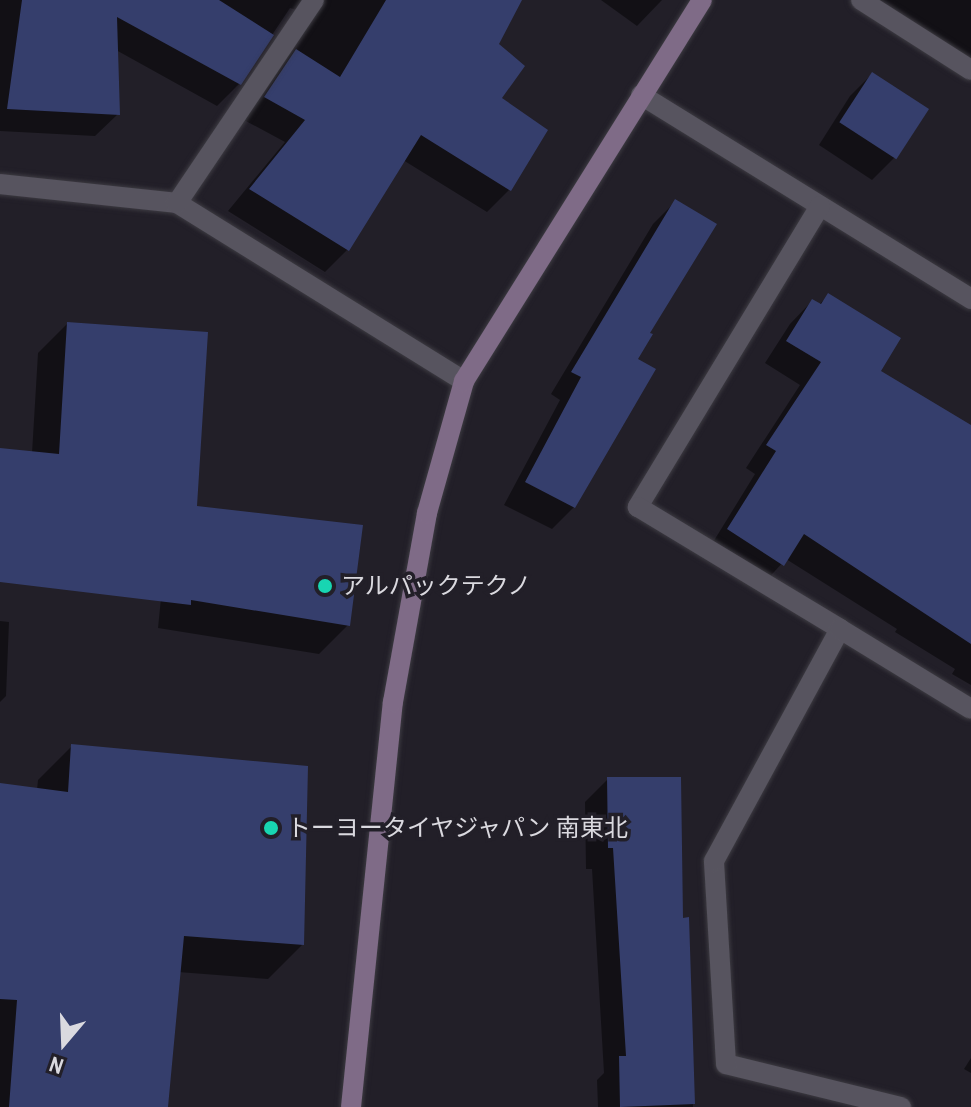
<!DOCTYPE html>
<meta charset="utf-8">
<style>
body{margin:0}
#map{position:relative;width:971px;height:1107px;overflow:hidden;background:#221f28;font-family:"Archivo Narrow","Noto Sans JP",sans-serif}
div>[style]{position:absolute}
.shadow>*{inset:0;background:#0007}
.building>*{inset:0;background:#353e6c;transform-origin:0 0}
.roads{filter:drop-shadow(0 0 2px #3d3b42) drop-shadow(0 0 2px #3d3b42)}
.street>*{height:20px;margin:-10px;padding:0 10px;transform-origin:10px;border-radius:10px;background:#57545f}
.secondary>*{height:20px;margin:-10px;padding:0 10px;transform-origin:10px;border-radius:10px;background:#7f6b87}
.dots>*{width:22px;height:22px;translate:-50% -50%;box-sizing:border-box;border:4px solid #221f28;border-radius:50%}
span{translate:-50% -50%;white-space:nowrap;text-align:center;line-height:1.15;-webkit-text-stroke:7px #221f28;paint-order:stroke}
.poi-label{font-size:24px;color:#dad9df}
.left{translate:0 -50%;text-align:left}
.north{position:absolute;left:24px;top:1003px;width:80px;height:80px;-webkit-text-stroke:6px #221f28;paint-order:stroke;rotate:199deg;font-size:22px;font-weight:700;line-height:32px;text-align:center;color:#dad9df}
.north::after{content:'';display:block;margin:auto;width:28px;height:36px;background:#dad9df;clip-path:polygon(50% 0,100% 100%,50% 72%,0 100%)}
</style>
<div id="map">
<div class="shadow">
<i style="clip-path:polygon(0 0,519px 0,496px 44px,499px 98px,545px 131px,509px 190px,487px 212px,403px 160px,347px 250px,325px 272px,228px 211px,285px 142px,244px 120px,300px 11px,290px 8px,240px 83px,217px 106px,116px 50px,118px 114px,95px 136px,0 131px)"></i>
<i style="clip-path:polygon(601px 0,662px 0,637px 26px)"></i>
<i style="clip-path:polygon(852px 0,971px 0,971px 66px)"></i>
<i style="clip-path:polygon(872px 74px,895px 157px,872px 180px,819px 145px,850px 96px)"></i>
<i style="clip-path:polygon(675px 202px,647px 333px,574px 507px,552px 529px,504px 505px,560px 400px,551px 394px,653px 224px)"></i>
<i style="clip-path:polygon(828px 295px,878px 371px,971px 437px,971px 685px,952px 674px,955px 669px,895px 632px,897px 629px,786px 559px,761px 586px,707px 552px,755px 474px,746px 468px,800px 385px,765px 363px,790px 324px,812px 301px,819px 305px)"></i>
<i style="clip-path:polygon(67px 324px,195px 508px,348px 625px,319px 654px,158px 628px,162px 588px,0 568px,0 450px,32px 453px,38px 353px)"></i>
<i style="clip-path:polygon(0 621px,9px 622px,6px 696px,0 702px)"></i>
<i style="clip-path:polygon(72px 746px,302px 945px,268px 979px,178px 972px,166px 1107px,0 1107px,0 785px,37px 790px,38px 780px)"></i>
<i style="clip-path:polygon(608px 779px,681px 920px,687px 920px,693px 1107px,598px 1107px,597px 1080px,604px 1073px,592px 869px,586px 869px,585px 802px)"></i>
<i style="clip-path:polygon(971px 1058px,971px 1073px,964px 1069px)"></i>
</div>
<div class="building">
<i style="clip-path:polygon(22px 0,219px 0,274px 35px,241px 85px,117px 17px,120px 115px,7px 109px)"></i>
<i style="clip-path:polygon(386px 0,522px 0,499px 44px,525px 66px,502px 98px,548px 130px,511px 191px,421px 135px,349px 251px,249px 189px,305px 120px,264px 97px,296px 49px,340px 77px)"></i>
<i style="left:872px;top:72px;width:68px;height:60px;rotate:33deg"></i>
<i style="clip-path:polygon(675px 199px,717px 224px,650px 333px,653px 334px,638px 359px,656px 369px,575px 508px,525px 482px,581px 377px,571px 372px)"></i>
<i style="clip-path:polygon(828px 293px,901px 338px,881px 371px,971px 425px,971px 644px,804px 534px,784px 566px,727px 529px,776px 451px,766px 445px,821px 362px,786px 341px,812px 299px,821px 304px)"></i>
<i style="clip-path:polygon(67px 322px,208px 332px,197px 506px,363px 525px,350px 626px,191px 600px,191px 605px,0 582px,0 448px,59px 454px)"></i>
<i style="clip-path:polygon(71px 744px,308px 766px,304px 945px,184px 936px,168px 1107px,9px 1107px,17px 1000px,0 999px,0 783px,68px 792px)"></i>
<i style="clip-path:polygon(607px 777px,681px 777px,683px 918px,689px 917px,695px 1104px,620px 1107px,619px 1056px,626px 1056px,613px 848px,608px 848px)"></i>
</div>
<div class="roads">
<div class="street">
<i style="left:861px;top:0;width:130px;rotate:32.5deg"></i>
<i style="left:641px;top:95px;width:388px;rotate:31.7deg"></i>
<i style="left:0;top:184px;width:178px;rotate:6.1deg"></i>
<i style="left:177px;top:203px;width:338px;rotate:31.8deg"></i>
<i style="left:177px;top:203px;width:245px;rotate:-56deg"></i>
<i style="left:820px;top:206px;width:352px;rotate:121.2deg"></i>
<i style="left:638px;top:507px;width:236px;rotate:31.1deg"></i>
<i style="left:901px;top:1107px;width:180px;rotate:-166.2deg"></i>
<i style="left:726px;top:1064px;width:203px;rotate:-93.4deg"></i>
<i style="left:714px;top:861px;width:264px;rotate:-61.5deg"></i>
<i style="left:840px;top:629px;width:153px;rotate:31.4deg"></i>
</div>
<div class="secondary">
<i style="left:351px;top:1107px;width:407px;rotate:-84.1deg"></i>
<i style="left:393px;top:702px;width:192px;rotate:-79.8deg"></i>
<i style="left:427px;top:513px;width:137px;rotate:-74.3deg"></i>
<i style="left:464px;top:381px;width:449px;rotate:-58deg"></i>
</div>
</div>
<div class="dots">
<i style="left:325px;top:586px;background:#18d5b2"></i>
<i style="left:271px;top:828px;background:#18d5b2"></i>
</div>
<div class="poi-label">
<span class="left" style="left:341px;top:586px">アルパックテクノ</span>
<span class="left" style="left:287px;top:828px">トーヨータイヤジャパン 南東北</span>
</div>
<div class="north">N</div>
</div>
